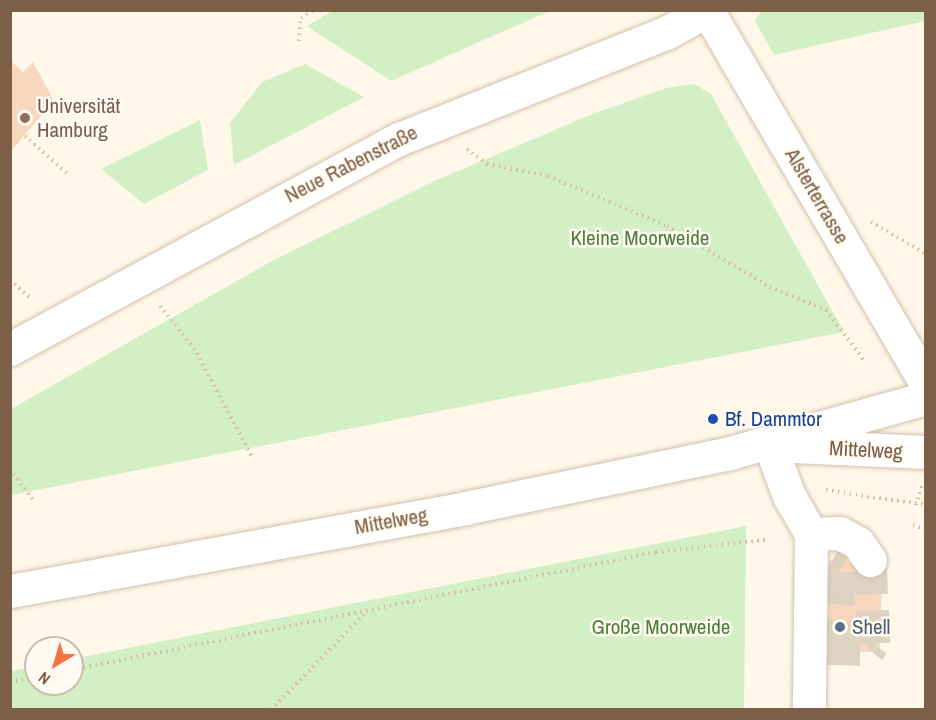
<!DOCTYPE html>
<meta charset="utf-8">
<style>
body{margin:0}
#map{position:relative;width:936px;height:720px;overflow:hidden;background:#fff8e9;font-family:"Archivo Narrow",sans-serif}
div>[style]{position:absolute}
.green>*{inset:0;background:#d3efc5}
.building>*{inset:0;background:#f7d8be}
.minor-tunnel>*{height:33px;margin-top:-16.5px;transform-origin:0;background:repeating-linear-gradient(90deg,#ded2c1 0 33px,transparent 0 49px)}
.path>*{height:4px;margin-top:-2px;transform-origin:0;background:repeating-linear-gradient(90deg,#ddbb9f 0 1.5px,transparent 0 6px)}
.roads{filter:drop-shadow(0 0 2px #d3c0ad) drop-shadow(0 0 2px #d3c0ad)}
.minor>*{height:33px;margin:-16.5px;padding:0 16.5px;transform-origin:16.5px;border-radius:16.5px;background:#fff}
.dots>*{width:16px;height:16px;translate:-50% -50%;box-sizing:border-box;border:3px solid #fffbf2;border-radius:50%}
span{translate:-50% -50%;white-space:nowrap;text-align:center;line-height:1.15;-webkit-text-stroke:5px #fffbf2;paint-order:stroke}
.education-label{font-size:21px;color:#785e54}
.left{translate:0 -50%;text-align:left}
.street-label{font-size:21px;color:#7d5f48}
.park-label{font-size:21px;color:#4c7e3c}
.transit-label{font-size:21px;color:#164399}
.service-label{font-size:21px;color:#4e5e75}
.frame{position:absolute;inset:0;border:12px solid #7d5f48;pointer-events:none}
.north{position:absolute;left:24px;top:636px;width:60px;height:60px;box-sizing:border-box;background:#fffbf2;border:2px solid #cbbdae;border-radius:50%;rotate:218deg;font-size:16px;font-weight:700;line-height:24px;text-align:center;color:#7d5f48}
.north::after{content:'';display:block;margin:auto;width:21px;height:27px;background:#f47542;clip-path:polygon(50% 0,100% 100%,50% 72%,0 100%)}
</style>
<div id="map">
<div class="green">
<i style="clip-path:polygon(334px 10px,550px 10px,550px 11px,391px 81px,307px 26px)"></i>
<i style="clip-path:polygon(761px 11px,925px 11px,925px 21px,774px 55px,755px 21px)"></i>
<i style="clip-path:polygon(305px 64px,364px 97px,234px 165px,230px 123px,262px 82px)"></i>
<i style="clip-path:polygon(694px 84px,711px 94px,844px 332px,11px 495px,11px 409px,270px 262px,432px 182px,590px 115px,666px 88px)"></i>
<i style="clip-path:polygon(200px 120px,208px 170px,144px 204px,101px 169px)"></i>
<i style="clip-path:polygon(746px 526px,744px 709px,11px 709px,11px 671px,36px 666px,36px 684px,72px 684px,72px 659px)"></i>
</div>
<div class="building">
<i style="clip-path:polygon(10px 60px,23px 72px,33px 62px,54px 101px,10px 152px)"></i>
<i style="clip-path:polygon(829px 560px,847px 560px,863px 577px,882px 574px,880px 652px,828px 651px)"></i>
</div>
<div class="minor-tunnel">
<i style="left:829px;top:565px;width:12px;rotate:31deg"></i>
<i style="left:839px;top:571px;width:59px;rotate:91deg"></i>
<i style="left:838px;top:630px;width:21px;rotate:121deg"></i>
<i style="left:827px;top:648px;width:42px;rotate:1.4deg"></i>
<i style="left:869px;top:649px;width:8px;rotate:-50deg"></i>
<i style="left:874px;top:643px;width:83px;rotate:-92.8deg"></i>
</div>
<div class="path">
<i style="left:299px;top:41px;width:23px;rotate:-85deg"></i>
<i style="left:301px;top:18px;width:15px;rotate:-32deg"></i>
<i style="left:25px;top:136px;width:60px;rotate:41.6deg"></i>
<i style="left:467px;top:149px;width:25px;rotate:37deg"></i>
<i style="left:487px;top:164px;width:62px;rotate:11.1deg"></i>
<i style="left:548px;top:176px;width:129px;rotate:22.8deg"></i>
<i style="left:667px;top:226px;width:120px;rotate:30.6deg"></i>
<i style="left:770px;top:287px;width:61px;rotate:22.3deg"></i>
<i style="left:826px;top:310px;width:63px;rotate:52.8deg"></i>
<i style="left:871px;top:222px;width:64px;rotate:30.2deg"></i>
<i style="left:10px;top:280px;width:30px;rotate:42deg"></i>
<i style="left:160px;top:306px;width:54px;rotate:51deg"></i>
<i style="left:194px;top:348px;width:126px;rotate:62deg"></i>
<i style="left:10px;top:469px;width:40px;rotate:53deg"></i>
<i style="left:826px;top:490px;width:101px;rotate:8.5deg"></i>
<i style="left:916px;top:505px;width:21px;rotate:-73deg"></i>
<i style="left:913px;top:525px;width:14px;rotate:21deg"></i>
<i style="left:72px;top:670px;width:596px;rotate:-11.42deg"></i>
<i style="left:656px;top:552px;width:112px;rotate:-6.2deg"></i>
<i style="left:10px;top:682px;width:26px;rotate:-11deg"></i>
<i style="left:271px;top:710px;width:135px;rotate:-45.9deg"></i>
</div>
<div class="roads">
<div class="minor">
<i style="left:707px;top:10px;width:433px;rotate:59.6deg"></i>
<i style="left:10px;top:349px;width:442px;rotate:-28.4deg"></i>
<i style="left:399px;top:139px;width:287px;rotate:-21.7deg"></i>
<i style="left:666px;top:33px;width:47px;rotate:-29.3deg"></i>
<i style="left:770px;top:445px;width:54px;rotate:69.6deg"></i>
<i style="left:789px;top:496px;width:44px;rotate:59.9deg"></i>
<i style="left:811px;top:534px;width:176px;rotate:90.7deg"></i>
<i style="left:793px;top:446px;width:133px;rotate:2.6deg"></i>
<i style="left:811px;top:534px;width:29px;rotate:-2deg"></i>
<i style="left:840px;top:533px;width:21px;rotate:29deg"></i>
<i style="left:858px;top:543px;width:21px;rotate:55deg"></i>
<i style="left:10px;top:591px;width:463px;rotate:-10.3deg"></i>
<i style="left:465px;top:508px;width:271px;rotate:-11.7deg"></i>
<i style="left:730px;top:453px;width:204px;rotate:-15.7deg"></i>
</div>
</div>
<div class="dots">
<i style="left:25px;top:118px;background:#8d6e63"></i>
<i style="left:713px;top:419px;background:#1a4fb4"></i>
<i style="left:840px;top:627px;background:#5c6f8a"></i>
</div>
<div class="education-label">
<span class="left" style="left:37px;top:118px">Universität<br>Hamburg</span>
</div>
<div class="street-label">
<span style="left:351px;top:164px;rotate:-27deg">Neue Rabenstraße</span>
<span style="left:817px;top:196px;rotate:60deg">Alsterterrasse</span>
<span style="left:866px;top:450px;rotate:3deg">Mittelweg</span>
<span style="left:391px;top:521px;rotate:-10deg">Mittelweg</span>
</div>
<div class="park-label">
<span style="left:640px;top:238px">Kleine Moorweide</span>
<span style="left:661px;top:627px">Große Moorweide</span>
</div>
<div class="transit-label">
<span class="left" style="left:725px;top:419px">Bf. Dammtor</span>
</div>
<div class="service-label">
<span class="left" style="left:852px;top:627px">Shell</span>
</div>
<div class="frame"></div>
<div class="north">N</div>
</div>
